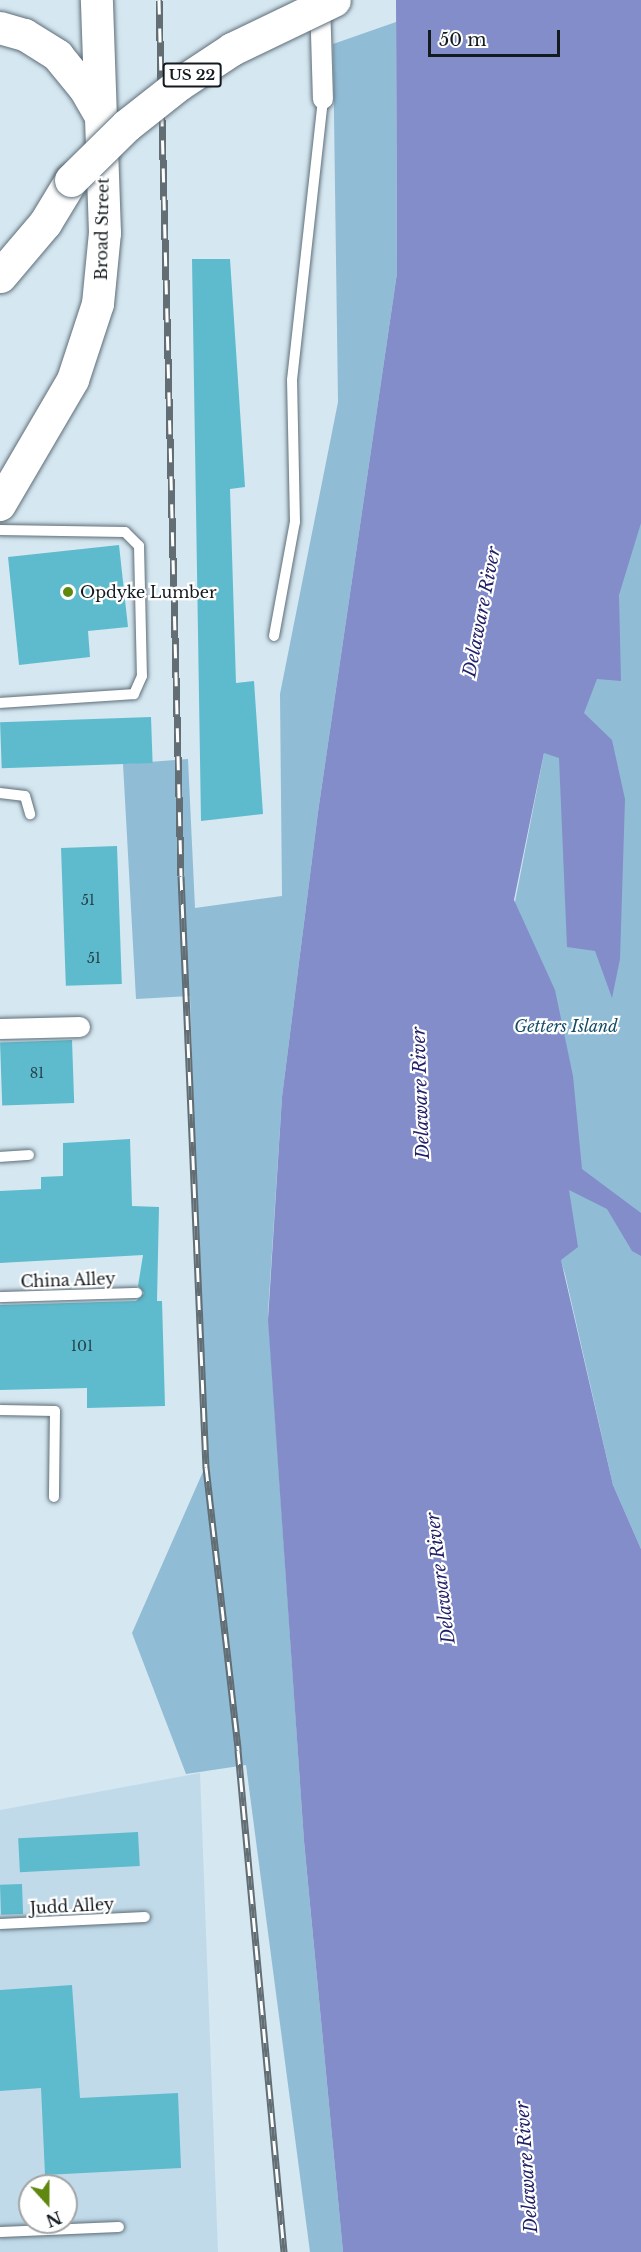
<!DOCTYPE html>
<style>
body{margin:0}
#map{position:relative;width:641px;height:2252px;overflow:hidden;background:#d5e7f1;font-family:"Libre Baskerville",serif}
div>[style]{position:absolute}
.built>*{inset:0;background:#c1dae9}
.green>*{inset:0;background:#91bcd5}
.water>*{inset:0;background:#838dca}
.building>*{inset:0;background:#5ebbce;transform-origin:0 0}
.roads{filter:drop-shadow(0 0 2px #5e6e78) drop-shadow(0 0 2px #5e6e78)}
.service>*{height:10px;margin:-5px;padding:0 5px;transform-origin:5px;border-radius:5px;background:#fff}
.minor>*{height:20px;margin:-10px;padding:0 10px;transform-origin:10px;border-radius:10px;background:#fff}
.primary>*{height:32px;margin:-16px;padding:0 16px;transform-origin:16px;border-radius:16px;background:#fff}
.trunk>*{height:33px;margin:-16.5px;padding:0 16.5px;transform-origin:16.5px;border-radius:16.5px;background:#fff}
.rail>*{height:7px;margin-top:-3.5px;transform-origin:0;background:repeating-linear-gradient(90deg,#fff 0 14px,#626e74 0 28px);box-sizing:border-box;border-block:2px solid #626e74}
.bridges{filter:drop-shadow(0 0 2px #5e6e78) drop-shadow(0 0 2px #5e6e78)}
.trunk-bridge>*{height:33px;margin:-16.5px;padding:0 16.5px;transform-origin:16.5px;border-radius:16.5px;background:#fff}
.dots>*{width:16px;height:16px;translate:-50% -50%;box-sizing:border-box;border:3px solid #fff;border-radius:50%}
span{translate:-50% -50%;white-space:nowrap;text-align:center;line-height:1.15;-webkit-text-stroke:4.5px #fff;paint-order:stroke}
.number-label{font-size:14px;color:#26434b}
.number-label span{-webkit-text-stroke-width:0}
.shield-label span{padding:2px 4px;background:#fff;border:2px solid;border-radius:4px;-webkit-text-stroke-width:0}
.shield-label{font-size:15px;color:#141b1f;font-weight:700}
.street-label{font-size:16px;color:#141b1f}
.poi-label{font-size:16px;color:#141b1f}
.left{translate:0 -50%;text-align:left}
.park-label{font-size:16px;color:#124c67;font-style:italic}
.water-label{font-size:18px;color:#201f67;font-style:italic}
.north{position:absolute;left:18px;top:2174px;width:60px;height:60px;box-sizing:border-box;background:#fff;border:2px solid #a1a4a5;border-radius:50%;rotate:159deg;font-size:16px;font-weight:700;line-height:24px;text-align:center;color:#141b1f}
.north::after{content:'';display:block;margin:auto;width:21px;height:27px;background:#60870f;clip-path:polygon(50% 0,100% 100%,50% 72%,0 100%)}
.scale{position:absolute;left:428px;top:30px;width:132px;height:27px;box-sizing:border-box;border:3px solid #141b1f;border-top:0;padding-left:8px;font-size:18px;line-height:21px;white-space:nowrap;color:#141b1f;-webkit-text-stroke:4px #fff;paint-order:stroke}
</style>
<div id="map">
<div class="built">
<i style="clip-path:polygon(evenodd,200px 1773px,218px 2252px,0 2252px,0 1810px,200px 1773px,30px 2186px,66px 2186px,66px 2222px,30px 2222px,30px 2186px)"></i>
</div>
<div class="green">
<i style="clip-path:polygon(396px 22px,397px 273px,318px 812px,282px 1097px,268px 1313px,304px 1841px,343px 2252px,310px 2252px,246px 1765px,186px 1774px,132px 1633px,209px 1458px,203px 1407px,190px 996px,136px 999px,123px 764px,188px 759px,195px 908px,282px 896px,280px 694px,338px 402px,333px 44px)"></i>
<i style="clip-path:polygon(641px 407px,641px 1549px,613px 1485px,565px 1274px,490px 1030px,562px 661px)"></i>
</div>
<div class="water">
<i style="clip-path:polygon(396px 0,641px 0,641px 523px,619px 595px,621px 681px,597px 679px,584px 713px,612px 740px,625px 799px,620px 959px,612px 998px,595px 951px,567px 947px,559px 758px,544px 753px,514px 900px,555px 990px,573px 1076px,582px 1169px,641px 1213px,641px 1256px,632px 1251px,607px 1209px,569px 1190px,578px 1247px,561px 1260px,613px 1485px,641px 1549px,641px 2252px,343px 2252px,304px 1841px,268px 1320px,282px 1097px,318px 812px,397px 273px)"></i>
</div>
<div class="building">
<i style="clip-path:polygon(192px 259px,230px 259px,245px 487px,230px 489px,236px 683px,254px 681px,263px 814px,201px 821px)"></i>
<i style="clip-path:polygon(119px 545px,128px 627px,88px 631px,90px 657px,19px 665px,8px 557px)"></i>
<i style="left:151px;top:717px;width:46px;height:151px;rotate:88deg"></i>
<i style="left:117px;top:846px;width:138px;height:56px;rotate:88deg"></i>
<i style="left:72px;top:1040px;width:63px;height:72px;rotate:88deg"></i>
<i style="clip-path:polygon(130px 1139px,132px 1206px,159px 1207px,157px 1301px,162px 1301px,165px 1406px,87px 1408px,87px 1388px,0 1390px,0 1305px,136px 1301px,144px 1293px,138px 1286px,143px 1255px,0 1263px,0 1191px,41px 1189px,41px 1177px,63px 1176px,63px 1143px)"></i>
<i style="left:138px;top:1832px;width:34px;height:120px;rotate:87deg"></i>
<i style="left:22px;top:1884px;width:30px;height:22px;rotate:88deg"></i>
<i style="clip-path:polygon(72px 1985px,80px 2098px,178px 2093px,181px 2168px,45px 2175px,41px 2088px,0 2091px,0 1990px)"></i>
</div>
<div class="roads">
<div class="service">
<i style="left:0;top:530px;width:125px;rotate:0.9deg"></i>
<i style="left:125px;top:532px;width:20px;rotate:45deg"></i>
<i style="left:139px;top:546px;width:130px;rotate:88.7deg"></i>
<i style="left:142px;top:676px;width:20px;rotate:114deg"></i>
<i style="left:134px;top:694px;width:134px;rotate:176.2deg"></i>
<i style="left:274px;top:636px;width:116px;rotate:-79.6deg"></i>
<i style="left:295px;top:522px;width:142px;rotate:-91.2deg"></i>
<i style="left:292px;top:380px;width:283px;rotate:-83.7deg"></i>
<i style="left:0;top:793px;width:25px;rotate:7deg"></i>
<i style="left:25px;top:796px;width:19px;rotate:74deg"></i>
<i style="left:0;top:1157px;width:29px;rotate:-4deg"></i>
<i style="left:0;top:1297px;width:137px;rotate:-1.7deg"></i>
<i style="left:0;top:1410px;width:55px;rotate:1deg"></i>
<i style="left:55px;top:1411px;width:86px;rotate:90.7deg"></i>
<i style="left:0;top:1924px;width:145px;rotate:-2.8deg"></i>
<i style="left:0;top:2232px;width:119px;rotate:-2.4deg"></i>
</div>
<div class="minor">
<i style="left:320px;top:0;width:99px;rotate:88.3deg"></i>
<i style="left:0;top:1029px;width:80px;rotate:-1.4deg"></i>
</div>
<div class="primary">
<i style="left:0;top:28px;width:26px;rotate:16deg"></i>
<i style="left:25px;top:35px;width:39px;rotate:32deg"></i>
<i style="left:58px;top:56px;width:43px;rotate:50.7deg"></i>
<i style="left:85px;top:89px;width:32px;rotate:60deg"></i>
<i style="left:0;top:505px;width:145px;rotate:-59.7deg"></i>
<i style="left:73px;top:380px;width:80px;rotate:-71.8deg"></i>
<i style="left:98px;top:304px;width:71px;rotate:-84.4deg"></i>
<i style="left:105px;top:233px;width:233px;rotate:-92deg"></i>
</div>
<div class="trunk">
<i style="left:0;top:276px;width:70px;rotate:-49.7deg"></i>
<i style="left:45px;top:223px;width:50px;rotate:-58.8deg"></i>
</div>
</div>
<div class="rail">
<i style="left:159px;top:0;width:876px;rotate:88.56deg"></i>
<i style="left:181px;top:876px;width:592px;rotate:87.58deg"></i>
<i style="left:206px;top:1467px;width:285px;rotate:83.5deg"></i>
<i style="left:238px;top:1750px;width:504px;rotate:84.76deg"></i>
</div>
<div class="bridges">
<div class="trunk-bridge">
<i style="left:71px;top:180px;width:78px;rotate:-44.5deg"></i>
<i style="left:127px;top:125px;width:66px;rotate:-38.3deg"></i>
<i style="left:179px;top:84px;width:64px;rotate:-33.4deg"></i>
<i style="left:232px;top:49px;width:113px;rotate:-25.7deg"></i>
</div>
</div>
<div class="dots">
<i style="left:68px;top:592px;background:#60870f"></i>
</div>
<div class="number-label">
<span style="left:88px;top:900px">51</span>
<span style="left:94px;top:958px">51</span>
<span style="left:37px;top:1073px">81</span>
<span style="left:82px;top:1346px">101</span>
</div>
<div class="shield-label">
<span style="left:192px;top:75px">US 22</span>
</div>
<div class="street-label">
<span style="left:102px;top:229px;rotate:-89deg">Broad Street</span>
<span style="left:68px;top:1280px;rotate:-2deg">China Alley</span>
<span style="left:72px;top:1906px;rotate:-3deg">Judd Alley</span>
</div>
<div class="poi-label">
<span class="left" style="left:80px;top:592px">Opdyke Lumber</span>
</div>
<div class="park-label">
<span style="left:566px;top:1026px">Getters Island</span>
</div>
<div class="water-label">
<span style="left:482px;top:612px;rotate:-79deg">Delaware River</span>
<span style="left:421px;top:1093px;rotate:-92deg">Delaware River</span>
<span style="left:441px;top:1578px;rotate:-97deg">Delaware River</span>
<span style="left:527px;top:2167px;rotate:-94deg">Delaware River</span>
</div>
<div class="north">N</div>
<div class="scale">50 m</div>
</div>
